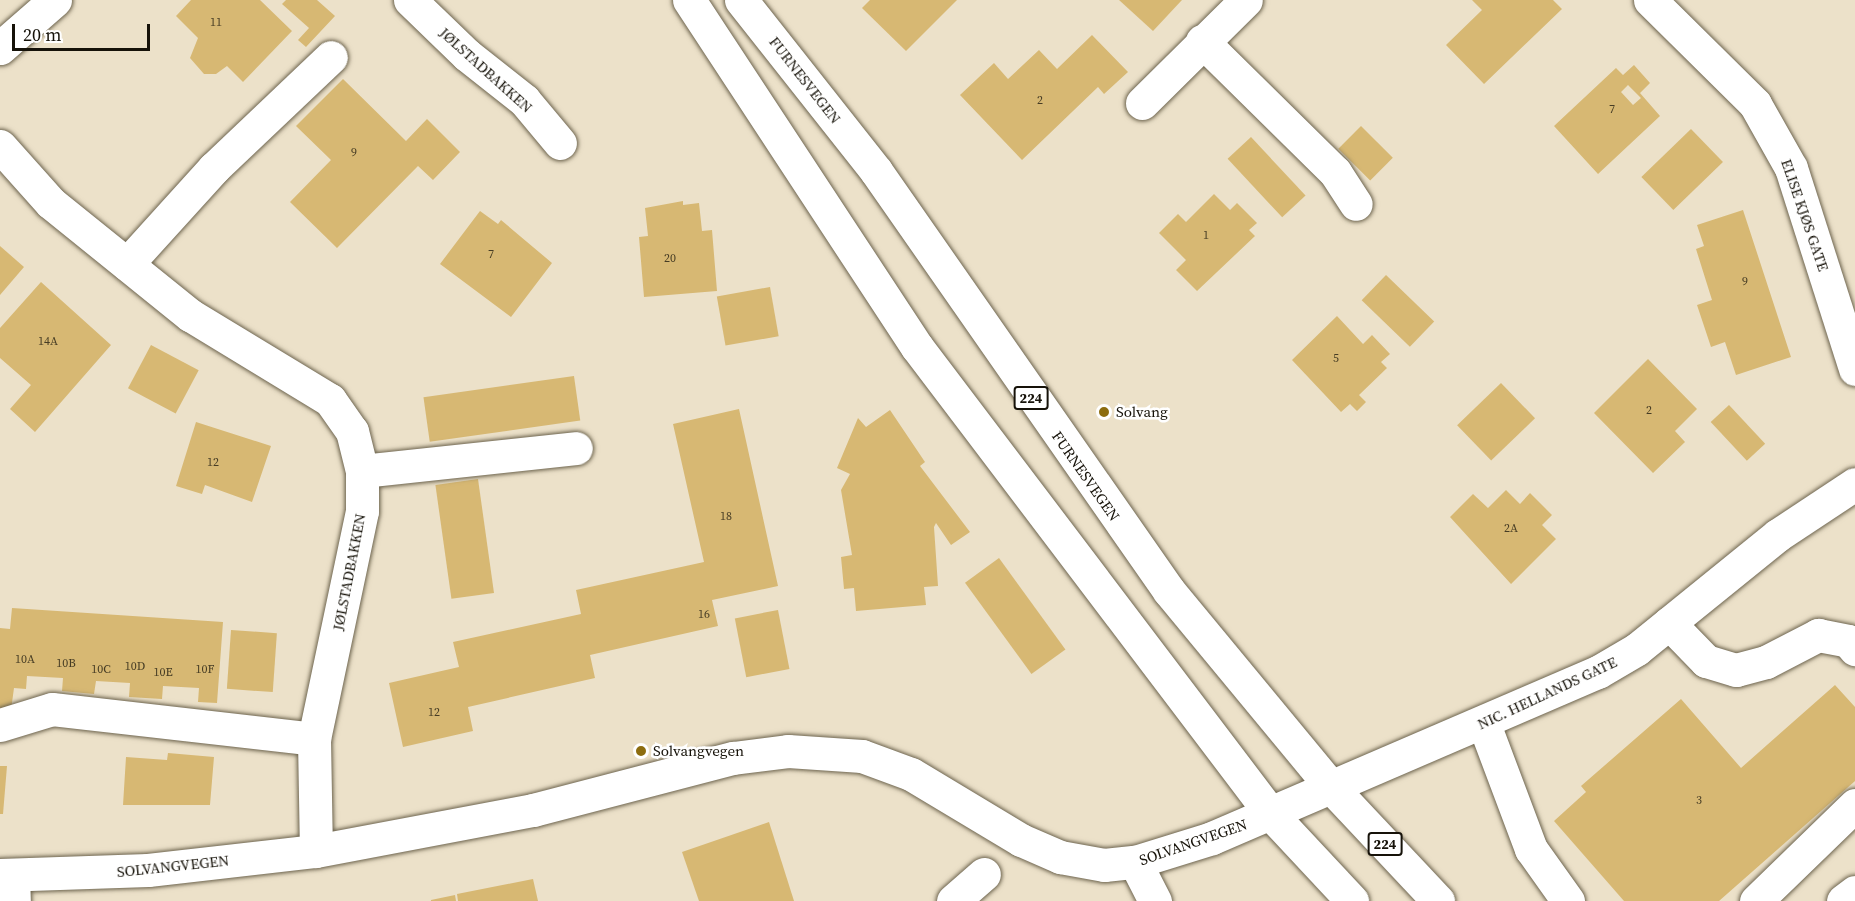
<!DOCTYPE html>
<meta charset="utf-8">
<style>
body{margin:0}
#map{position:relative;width:1855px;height:901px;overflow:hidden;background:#ece1c9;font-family:"Source Serif 4",serif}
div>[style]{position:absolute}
.building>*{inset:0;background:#d7b873;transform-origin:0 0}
.roads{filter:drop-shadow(0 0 2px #6d644e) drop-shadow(0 0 2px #6d644e)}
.minor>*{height:33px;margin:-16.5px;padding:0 16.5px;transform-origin:16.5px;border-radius:16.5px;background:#fff}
.major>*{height:33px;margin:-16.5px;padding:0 16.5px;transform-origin:16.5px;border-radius:16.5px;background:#fff}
.dots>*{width:16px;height:16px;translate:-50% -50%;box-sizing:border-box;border:3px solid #fff;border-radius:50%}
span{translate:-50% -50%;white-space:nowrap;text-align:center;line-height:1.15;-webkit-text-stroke:5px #fff;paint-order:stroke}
.number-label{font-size:12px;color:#463c24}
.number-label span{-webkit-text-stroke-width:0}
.shield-label span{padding:2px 4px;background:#fff;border:2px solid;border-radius:4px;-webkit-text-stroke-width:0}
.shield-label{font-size:14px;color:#161209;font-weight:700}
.street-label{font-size:15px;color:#161209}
.poi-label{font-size:15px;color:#161209}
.left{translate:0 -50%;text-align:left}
.scale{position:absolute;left:12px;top:24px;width:138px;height:27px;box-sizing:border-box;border:3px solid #161209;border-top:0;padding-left:8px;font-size:18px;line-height:21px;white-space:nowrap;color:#161209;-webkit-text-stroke:4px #fff;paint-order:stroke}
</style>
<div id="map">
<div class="building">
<i style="clip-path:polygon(191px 0,260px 0,292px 31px,243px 82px,227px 66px,216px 74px,204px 74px,190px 58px,198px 38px,176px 16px)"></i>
<i style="clip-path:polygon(286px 0,317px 0,335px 16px,306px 47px,298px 40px,309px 28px,282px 4px)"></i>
<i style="clip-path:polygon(870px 0,957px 0,906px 51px,862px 8px)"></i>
<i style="clip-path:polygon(1119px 0,1182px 0,1153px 31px)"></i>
<i style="clip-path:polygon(1472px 0,1553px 0,1562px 9px,1484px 84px,1446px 45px,1482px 10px)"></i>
<i style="clip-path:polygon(1092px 35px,1128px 72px,1104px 94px,1098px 87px,1022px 160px,960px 95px,994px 63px,1008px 79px,1039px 50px,1057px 69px)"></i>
<i style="clip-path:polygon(evenodd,1634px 65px,1650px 83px,1640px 93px,1660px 116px,1598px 174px,1554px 126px,1616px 68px,1623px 75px,1634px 65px,1628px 85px,1641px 98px,1633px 105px,1621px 92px,1628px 85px)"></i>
<i style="clip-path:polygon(343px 79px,406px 141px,427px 119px,460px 152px,433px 180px,418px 166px,337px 248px,290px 202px,331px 160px,296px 126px)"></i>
<i style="left:1361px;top:126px;width:45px;height:32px;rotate:45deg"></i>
<i style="left:1691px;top:129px;width:46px;height:69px;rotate:46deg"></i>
<i style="left:1251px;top:137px;width:80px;height:32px;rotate:47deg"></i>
<i style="clip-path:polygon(1214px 194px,1230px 210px,1237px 203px,1257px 223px,1249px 230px,1255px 236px,1197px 291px,1176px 270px,1186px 260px,1159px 233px,1178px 214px,1186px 222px)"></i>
<i style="clip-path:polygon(683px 201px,683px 205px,699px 203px,702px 231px,712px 230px,717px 291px,644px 297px,639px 237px,648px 236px,645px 208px)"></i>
<i style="clip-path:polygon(1743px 210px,1791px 357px,1736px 375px,1725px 342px,1711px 347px,1697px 305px,1712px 300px,1696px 249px,1704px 246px,1697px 225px)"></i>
<i style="clip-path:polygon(480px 211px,498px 224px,501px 220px,552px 263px,511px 317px,440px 264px)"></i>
<i style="clip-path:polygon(0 246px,24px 267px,0 295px)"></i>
<i style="left:1386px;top:275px;width:67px;height:35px;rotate:44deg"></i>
<i style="clip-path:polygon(41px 282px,111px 345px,35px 432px,10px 409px,31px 385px,0 358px,0 328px)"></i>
<i style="left:770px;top:287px;width:50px;height:54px;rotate:80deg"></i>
<i style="clip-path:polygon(1337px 316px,1363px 344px,1372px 335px,1390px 354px,1381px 362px,1387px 368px,1359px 395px,1366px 402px,1357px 411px,1350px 404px,1341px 412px,1292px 360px)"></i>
<i style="left:151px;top:345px;width:54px;height:49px;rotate:28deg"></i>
<i style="clip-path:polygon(1648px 359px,1697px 409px,1675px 431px,1685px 442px,1653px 473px,1594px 413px)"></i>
<i style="left:574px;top:376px;width:45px;height:152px;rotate:82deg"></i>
<i style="left:1501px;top:383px;width:49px;height:61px;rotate:46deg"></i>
<i style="left:1729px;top:405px;width:53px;height:25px;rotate:47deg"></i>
<i style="clip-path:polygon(739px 409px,778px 586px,712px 600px,718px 626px,590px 655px,595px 678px,468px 707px,473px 731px,403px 747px,389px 683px,459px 667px,453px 642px,581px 614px,576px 590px,704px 562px,673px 424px)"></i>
<i style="clip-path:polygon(890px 410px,925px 462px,920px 466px,970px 532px,951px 545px,936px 523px,934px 527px,938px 586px,924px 587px,926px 605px,856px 611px,854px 588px,844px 589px,841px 557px,852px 555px,841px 490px,850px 474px,837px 468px,858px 418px,866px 427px)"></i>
<i style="clip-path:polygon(196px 422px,271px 446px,252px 502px,205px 485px,202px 494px,176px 486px)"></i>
<i style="left:478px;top:479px;width:115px;height:43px;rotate:82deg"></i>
<i style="clip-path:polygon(1506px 490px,1520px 504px,1530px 493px,1552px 515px,1542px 525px,1556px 539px,1511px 584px,1450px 517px,1473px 494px,1488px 508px)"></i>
<i style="left:999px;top:558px;width:113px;height:42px;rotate:54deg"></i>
<i style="clip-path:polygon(12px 608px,223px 622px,217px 703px,198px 702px,199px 688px,163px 686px,162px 699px,129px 697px,130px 683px,96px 681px,94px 694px,62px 691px,63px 678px,27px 676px,26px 689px,14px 688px,11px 710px,0 709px,0 628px,10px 629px)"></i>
<i style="left:778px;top:610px;width:60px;height:44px;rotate:79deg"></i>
<i style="left:231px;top:630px;width:46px;height:59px;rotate:4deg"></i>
<i style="clip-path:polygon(1835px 685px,1855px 707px,1855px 781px,1719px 901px,1624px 901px,1554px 821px,1586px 792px,1581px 786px,1681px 699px,1741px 768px)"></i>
<i style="clip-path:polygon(168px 753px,214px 757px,210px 805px,123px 805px,126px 757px,167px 760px)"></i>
<i style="clip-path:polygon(0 766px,7px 766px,3px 814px,0 814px)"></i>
<i style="clip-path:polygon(769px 822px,794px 901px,699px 901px,682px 852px)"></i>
<i style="clip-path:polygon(533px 879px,538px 901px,458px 901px,457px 894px)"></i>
<i style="clip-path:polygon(455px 895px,456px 901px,431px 901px,431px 900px)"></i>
</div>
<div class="roads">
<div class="minor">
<i style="left:410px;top:0;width:79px;rotate:44deg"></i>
<i style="left:467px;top:55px;width:73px;rotate:38.3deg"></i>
<i style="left:524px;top:100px;width:56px;rotate:50.1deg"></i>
<i style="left:1650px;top:0;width:148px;rotate:44.7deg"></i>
<i style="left:1755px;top:104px;width:73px;rotate:60.6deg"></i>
<i style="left:1791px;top:168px;width:211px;rotate:72.3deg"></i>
<i style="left:1202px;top:41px;width:187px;rotate:44.6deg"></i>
<i style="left:1335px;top:172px;width:38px;rotate:57deg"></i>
<i style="left:0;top:48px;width:73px;rotate:-41.1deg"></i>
<i style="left:1142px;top:103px;width:146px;rotate:-44.7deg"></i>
<i style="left:0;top:146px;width:76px;rotate:48.2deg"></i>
<i style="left:51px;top:203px;width:179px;rotate:38.9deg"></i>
<i style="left:190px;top:315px;width:164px;rotate:31.3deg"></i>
<i style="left:330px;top:400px;width:38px;rotate:55deg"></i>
<i style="left:352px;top:431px;width:41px;rotate:76deg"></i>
<i style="left:362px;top:471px;width:40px;rotate:90deg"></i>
<i style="left:362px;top:511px;width:233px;rotate:101.9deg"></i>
<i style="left:314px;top:739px;width:112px;rotate:89deg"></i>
<i style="left:127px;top:264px;width:130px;rotate:-47.8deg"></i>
<i style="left:214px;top:168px;width:161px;rotate:-43.5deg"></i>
<i style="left:362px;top:471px;width:215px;rotate:-6.1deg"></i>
<i style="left:1669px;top:623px;width:53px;rotate:45.8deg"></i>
<i style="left:1706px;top:661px;width:31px;rotate:17deg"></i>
<i style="left:1736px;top:670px;width:31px;rotate:-15deg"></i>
<i style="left:1766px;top:662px;width:59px;rotate:-27.4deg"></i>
<i style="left:1818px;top:635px;width:31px;rotate:11deg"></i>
<i style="left:1848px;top:641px;width:11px;rotate:49deg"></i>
<i style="left:1484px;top:724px;width:134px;rotate:69.4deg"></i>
<i style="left:1531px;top:849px;width:64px;rotate:54.6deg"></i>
<i style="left:0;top:725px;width:54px;rotate:-17.1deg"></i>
<i style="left:52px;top:709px;width:264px;rotate:6.5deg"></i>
<i style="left:1135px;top:862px;width:44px;rotate:62.9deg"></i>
<i style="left:13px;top:876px;width:25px;rotate:88deg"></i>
<i style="left:953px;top:901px;width:41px;rotate:-41.1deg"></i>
<i style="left:1756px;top:901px;width:138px;rotate:-44.1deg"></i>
<i style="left:1843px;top:901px;width:15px;rotate:-37deg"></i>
</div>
<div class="major">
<i style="left:689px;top:0;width:415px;rotate:56.7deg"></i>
<i style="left:917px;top:347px;width:586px;rotate:52.84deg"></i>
<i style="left:1271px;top:814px;width:119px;rotate:47deg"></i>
<i style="left:741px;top:0;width:218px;rotate:51.7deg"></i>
<i style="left:876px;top:171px;width:512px;rotate:55.1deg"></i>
<i style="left:1169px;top:591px;width:256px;rotate:50.4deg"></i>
<i style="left:1332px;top:788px;width:155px;rotate:46.8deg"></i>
<i style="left:0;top:875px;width:148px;rotate:-1.9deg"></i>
<i style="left:148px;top:870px;width:169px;rotate:-6.5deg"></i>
<i style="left:316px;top:851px;width:221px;rotate:-10.7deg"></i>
<i style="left:533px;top:810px;width:207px;rotate:-14.6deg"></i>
<i style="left:733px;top:758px;width:55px;rotate:-7.3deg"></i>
<i style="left:788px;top:751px;width:74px;rotate:3.9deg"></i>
<i style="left:862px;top:756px;width:52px;rotate:20.2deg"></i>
<i style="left:911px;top:774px;width:128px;rotate:31deg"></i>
<i style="left:1021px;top:840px;width:43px;rotate:23.6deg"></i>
<i style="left:1060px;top:857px;width:45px;rotate:10.3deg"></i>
<i style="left:1104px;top:865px;width:31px;rotate:-6deg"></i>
<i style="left:1135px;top:862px;width:81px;rotate:-17.3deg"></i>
<i style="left:1212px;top:838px;width:420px;rotate:-23.3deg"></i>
<i style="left:1598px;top:672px;width:45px;rotate:-30.5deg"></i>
<i style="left:1637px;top:649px;width:181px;rotate:-39deg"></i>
<i style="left:1778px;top:535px;width:92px;rotate:-33.5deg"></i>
</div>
</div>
<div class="dots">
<i style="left:1104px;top:412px;background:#8c6c0e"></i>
<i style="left:641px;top:751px;background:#8c6c0e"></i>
</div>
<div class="number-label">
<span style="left:216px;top:23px">11</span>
<span style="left:1040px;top:101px">2</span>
<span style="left:1612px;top:110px">7</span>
<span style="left:354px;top:153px">9</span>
<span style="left:1206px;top:236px">1</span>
<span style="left:491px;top:255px">7</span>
<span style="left:670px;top:259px">20</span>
<span style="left:1745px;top:282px">9</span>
<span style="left:48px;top:342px">14A</span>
<span style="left:1336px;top:359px">5</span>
<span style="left:1649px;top:411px">2</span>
<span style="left:213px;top:463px">12</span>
<span style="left:726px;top:517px">18</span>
<span style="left:1511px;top:529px">2A</span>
<span style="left:704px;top:615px">16</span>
<span style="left:25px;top:660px">10A</span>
<span style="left:66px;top:664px">10B</span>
<span style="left:135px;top:667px">10D</span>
<span style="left:101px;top:670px">10C</span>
<span style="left:205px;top:670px">10F</span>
<span style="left:163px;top:673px">10E</span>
<span style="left:434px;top:713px">12</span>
<span style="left:1699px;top:801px">3</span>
</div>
<div class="shield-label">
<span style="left:1031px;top:398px">224</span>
<span style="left:1385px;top:844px">224</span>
</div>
<div class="street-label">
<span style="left:486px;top:70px;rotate:42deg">JØLSTADBAKKEN</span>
<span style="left:805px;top:80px;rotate:52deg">FURNESVEGEN</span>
<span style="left:1805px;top:215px;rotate:71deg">ELISE KJØS GATE</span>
<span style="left:1086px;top:476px;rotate:55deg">FURNESVEGEN</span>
<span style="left:349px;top:572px;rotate:-79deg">JØLSTADBAKKEN</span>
<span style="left:1547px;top:693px;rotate:-25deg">NIC. HELLANDS GATE</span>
<span style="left:1193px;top:842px;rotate:-19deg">SOLVANGVEGEN</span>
<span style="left:173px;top:866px;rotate:-6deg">SOLVANGVEGEN</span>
</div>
<div class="poi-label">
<span class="left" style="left:1116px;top:412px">Solvang</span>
<span class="left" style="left:653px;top:751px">Solvangvegen</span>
</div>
<div class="scale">20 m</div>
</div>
